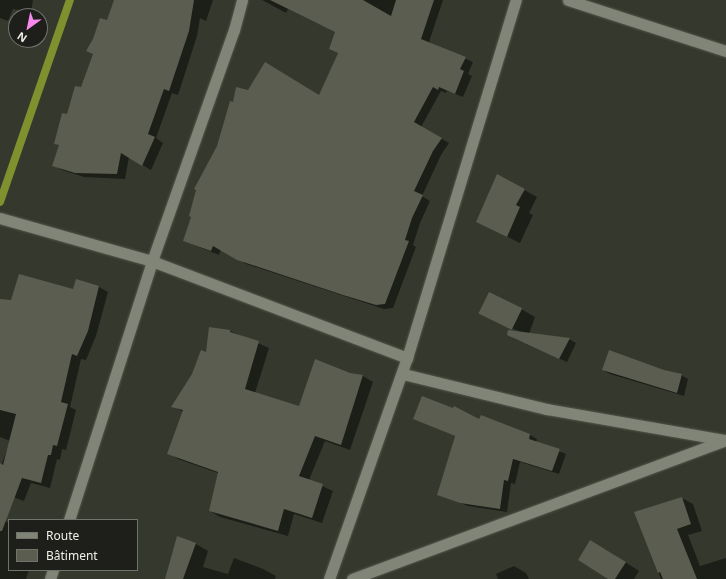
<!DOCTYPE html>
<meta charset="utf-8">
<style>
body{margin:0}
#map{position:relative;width:726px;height:579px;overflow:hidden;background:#35392d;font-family:"Noto Sans",sans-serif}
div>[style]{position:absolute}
.shadow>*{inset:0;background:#0007}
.stream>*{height:8px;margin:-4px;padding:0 4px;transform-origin:4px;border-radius:4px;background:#7e912e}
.building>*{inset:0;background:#5a5d50;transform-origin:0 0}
.roads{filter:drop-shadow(0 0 1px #53564c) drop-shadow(0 0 1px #53564c)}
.minor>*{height:11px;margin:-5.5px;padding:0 5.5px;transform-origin:5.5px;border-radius:5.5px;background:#818577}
.tertiary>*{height:11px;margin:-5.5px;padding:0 5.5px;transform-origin:5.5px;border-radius:5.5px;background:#818577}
span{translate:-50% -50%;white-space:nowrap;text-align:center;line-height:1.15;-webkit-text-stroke:3px #1e1f1a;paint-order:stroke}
.legend{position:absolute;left:8px;top:519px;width:130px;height:52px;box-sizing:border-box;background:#1e1f1a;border:1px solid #71736d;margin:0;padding:5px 7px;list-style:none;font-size:12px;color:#eef0e9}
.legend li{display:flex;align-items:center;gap:8px;height:20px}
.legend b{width:20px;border:1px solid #71736d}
.north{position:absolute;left:8px;top:8px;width:40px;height:40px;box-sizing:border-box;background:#1e1f1a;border:1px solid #71736d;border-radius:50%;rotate:213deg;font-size:11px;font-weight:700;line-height:16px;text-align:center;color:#eef0e9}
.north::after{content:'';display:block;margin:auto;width:14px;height:18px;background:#f589ee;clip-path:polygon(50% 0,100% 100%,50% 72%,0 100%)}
</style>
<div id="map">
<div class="shadow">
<i style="clip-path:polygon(0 0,33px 0,31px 12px,13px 9px,8px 21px,0 18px)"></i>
<i style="clip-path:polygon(115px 0,213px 0,206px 21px,200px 18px,197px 36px,178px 95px,172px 93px,156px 138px,163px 143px,151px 170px,129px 157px,125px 179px,84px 177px,62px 170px,53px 165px,60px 145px,56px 143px,81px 89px)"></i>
<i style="clip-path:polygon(262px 0,443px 0,429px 42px,473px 62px,468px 74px,472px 76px,463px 97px,447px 91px,446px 93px,441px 91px,421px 127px,449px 143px,441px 155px,422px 196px,430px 201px,420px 223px,413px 245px,416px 247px,393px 308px,384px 309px,246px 264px,221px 249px,219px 255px,184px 241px,234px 103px,249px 91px,320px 96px,338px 53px,330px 49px,336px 32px,288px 9px,286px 13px)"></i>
<i style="clip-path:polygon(498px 175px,537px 197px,529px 213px,533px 215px,520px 243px,477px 222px)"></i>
<i style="clip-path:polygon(99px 287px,108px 292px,96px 336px,86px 360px,81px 359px,70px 407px,76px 410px,66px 450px,62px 449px,60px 460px,57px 459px,50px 488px,31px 483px,24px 501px,2px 493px,0 492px,0 469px,10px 441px,0 437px,0 313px,12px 301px)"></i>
<i style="clip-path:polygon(521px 309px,535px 317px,529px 334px,569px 339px,576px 343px,567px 362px,515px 339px,508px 335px,521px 332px,496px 322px,482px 314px)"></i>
<i style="clip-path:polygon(230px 331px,269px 348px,255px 393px,300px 407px,349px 374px,363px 376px,373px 382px,350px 450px,325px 441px,309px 480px,333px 491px,322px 523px,294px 514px,288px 536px,220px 517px,210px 511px,218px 473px,178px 459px,169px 453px,184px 412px,172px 406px,207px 353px)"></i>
<i style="clip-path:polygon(603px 370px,681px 375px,688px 379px,684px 396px,610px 374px)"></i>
<i style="clip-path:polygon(481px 417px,530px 435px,537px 439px,536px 442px,566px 454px,559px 474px,520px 462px,515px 484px,511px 483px,507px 512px,468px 506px,438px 494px,455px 436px,414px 419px,479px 421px)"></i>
<i style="clip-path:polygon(682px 498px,693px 504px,702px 531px,688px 535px,700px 566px,726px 558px,726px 579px,661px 579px,636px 513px)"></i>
<i style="clip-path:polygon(0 518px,9px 523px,9px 570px,29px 570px,26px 579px,0 579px)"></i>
<i style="clip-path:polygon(178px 538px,196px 544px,208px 551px,203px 567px,228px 574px,234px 558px,263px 569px,276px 576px,275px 579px,166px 579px)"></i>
<i style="clip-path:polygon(605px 549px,639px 571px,634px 579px,610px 579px)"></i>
<i style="clip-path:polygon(514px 566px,526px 573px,529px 579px,498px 579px,496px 574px)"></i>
</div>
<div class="stream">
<i style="left:0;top:202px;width:214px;rotate:-70.9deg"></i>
</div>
<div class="building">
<i style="clip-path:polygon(114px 0,194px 0,189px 31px,169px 91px,164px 89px,148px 134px,155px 137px,142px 166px,121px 153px,117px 174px,75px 173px,52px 166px,59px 145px,54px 144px,62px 113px,67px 114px,75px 86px,81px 87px,93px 54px,86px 51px,93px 39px,100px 18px,107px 20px)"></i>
<i style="clip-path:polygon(270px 0,363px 0,391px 16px,396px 0,434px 0,421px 39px,466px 57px,460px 69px,464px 71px,455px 94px,439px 87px,438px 90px,433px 87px,414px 122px,442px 138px,433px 151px,414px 191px,423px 195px,412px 218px,405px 240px,409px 241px,385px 304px,376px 305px,343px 295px,237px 260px,213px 246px,211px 251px,183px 241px,191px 217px,189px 216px,196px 190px,194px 189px,217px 146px,230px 101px,233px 102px,236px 87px,248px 90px,265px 62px,319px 95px,338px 53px,329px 49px,335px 32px)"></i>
<i style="clip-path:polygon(497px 174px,525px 189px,516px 205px,520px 207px,507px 237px,476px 222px)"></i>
<i style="clip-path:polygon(19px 274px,73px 289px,76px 279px,99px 286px,88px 331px,77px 356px,72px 354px,61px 402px,68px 404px,57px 446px,53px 445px,51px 455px,48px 455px,41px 483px,22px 478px,2px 531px,0 531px,0 463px,3px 465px,16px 414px,0 410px,0 299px,11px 300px)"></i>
<i style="left:489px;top:292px;width:37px;height:24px;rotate:26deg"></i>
<i style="clip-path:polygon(209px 327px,230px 330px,230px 332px,259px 341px,245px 389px,299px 406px,315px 359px,350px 373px,363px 375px,341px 445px,315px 436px,299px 476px,323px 484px,312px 518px,284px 509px,278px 531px,209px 511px,218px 472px,167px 454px,183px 410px,171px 407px,192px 374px,201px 350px,206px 352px)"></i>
<i style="clip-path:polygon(508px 330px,570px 338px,559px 359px,507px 335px)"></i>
<i style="clip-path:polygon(609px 350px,664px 370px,682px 374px,677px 393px,602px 370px)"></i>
<i style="clip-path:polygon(422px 396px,453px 408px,454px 406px,479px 419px,481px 415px,530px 434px,529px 439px,560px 449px,552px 471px,513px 459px,508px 481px,504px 480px,500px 509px,460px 503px,437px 495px,455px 436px,413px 419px)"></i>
<i style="clip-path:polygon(682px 497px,691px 524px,677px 529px,697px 579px,663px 579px,660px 572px,658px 573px,634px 512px)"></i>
<i style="clip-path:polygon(177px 536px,196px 543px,183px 579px,165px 579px)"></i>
<i style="clip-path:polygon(590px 540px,626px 562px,615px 579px,608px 579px,578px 560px)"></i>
</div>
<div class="roads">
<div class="minor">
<i style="left:568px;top:0;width:166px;rotate:17.9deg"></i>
<i style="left:403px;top:374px;width:148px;rotate:13.7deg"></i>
<i style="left:547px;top:409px;width:180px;rotate:9.9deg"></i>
<i style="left:69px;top:520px;width:272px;rotate:-72.2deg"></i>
<i style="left:152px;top:261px;width:245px;rotate:-70.5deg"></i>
<i style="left:234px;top:30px;width:31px;rotate:-75deg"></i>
<i style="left:50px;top:579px;width:9px;rotate:-72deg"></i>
<i style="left:329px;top:579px;width:234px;rotate:-70.6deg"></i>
<i style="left:352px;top:579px;width:399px;rotate:-20.4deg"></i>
</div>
<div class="tertiary">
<i style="left:0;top:218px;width:158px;rotate:15.8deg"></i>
<i style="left:152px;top:261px;width:273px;rotate:20.8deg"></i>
<i style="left:407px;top:358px;width:374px;rotate:-73.1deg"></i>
</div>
</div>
<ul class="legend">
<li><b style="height:5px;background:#818577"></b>Route</li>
<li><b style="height:11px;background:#5a5d50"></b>Bâtiment</li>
</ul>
<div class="north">N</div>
</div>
